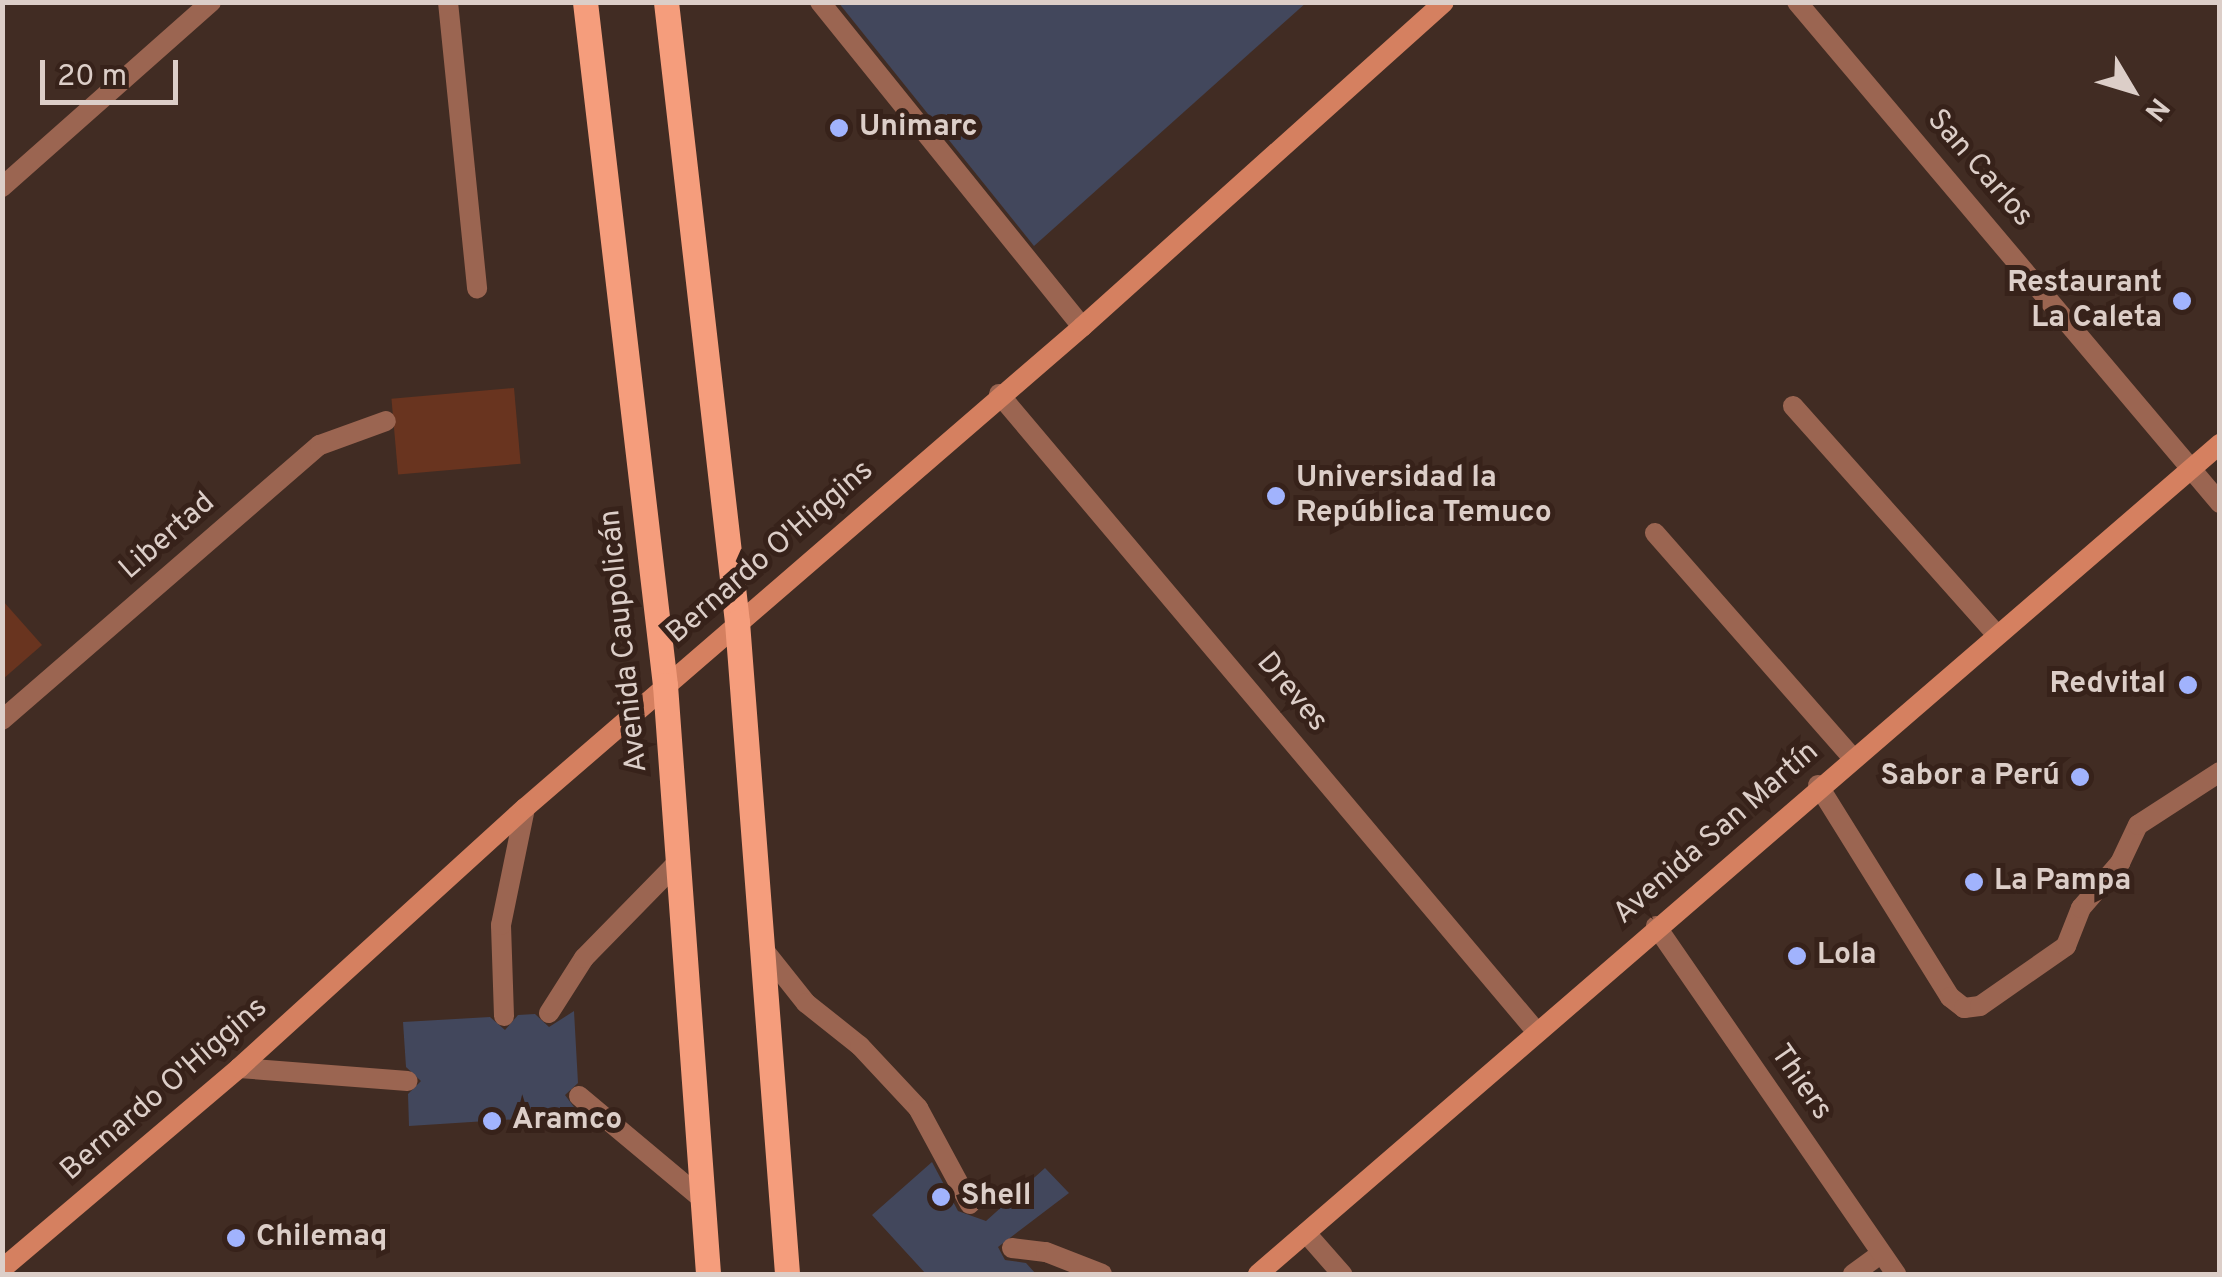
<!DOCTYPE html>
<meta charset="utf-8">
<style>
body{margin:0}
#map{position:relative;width:2222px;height:1277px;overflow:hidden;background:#412c23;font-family:Overpass,sans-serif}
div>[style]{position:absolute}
.green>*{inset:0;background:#69341f;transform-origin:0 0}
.building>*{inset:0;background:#42475c}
.service>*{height:20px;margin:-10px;padding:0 10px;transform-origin:10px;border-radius:10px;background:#9b6551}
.minor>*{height:20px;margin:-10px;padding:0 10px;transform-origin:10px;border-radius:10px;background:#9b6551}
.secondary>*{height:20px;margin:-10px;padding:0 10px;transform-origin:10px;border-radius:10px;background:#d58060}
.primary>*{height:25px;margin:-12.5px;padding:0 12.5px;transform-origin:12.5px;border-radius:12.5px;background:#f59d7c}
.dots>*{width:28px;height:28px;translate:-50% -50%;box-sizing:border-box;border:5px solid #37221a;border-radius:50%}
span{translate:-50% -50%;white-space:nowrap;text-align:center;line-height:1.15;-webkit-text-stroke:10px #37221a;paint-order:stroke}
.poi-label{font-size:30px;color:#dccec8;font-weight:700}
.left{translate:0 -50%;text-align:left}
.right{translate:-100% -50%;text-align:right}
.street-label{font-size:30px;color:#dccec8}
.frame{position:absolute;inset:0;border:5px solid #dccec8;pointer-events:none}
.north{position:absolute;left:2082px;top:40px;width:100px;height:100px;-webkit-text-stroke:8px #37221a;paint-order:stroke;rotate:128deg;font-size:28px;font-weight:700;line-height:40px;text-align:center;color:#dccec8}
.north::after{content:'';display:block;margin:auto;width:35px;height:45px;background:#dccec8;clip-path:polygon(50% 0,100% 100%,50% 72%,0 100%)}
.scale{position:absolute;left:40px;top:60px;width:138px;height:45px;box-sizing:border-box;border:5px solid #dccec8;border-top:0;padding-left:12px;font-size:30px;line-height:35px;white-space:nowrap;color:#dccec8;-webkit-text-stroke:8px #37221a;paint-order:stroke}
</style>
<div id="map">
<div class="green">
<i style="left:514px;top:388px;width:76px;height:123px;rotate:85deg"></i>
<i style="clip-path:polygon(3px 601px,42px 645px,3px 679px,2px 679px)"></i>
</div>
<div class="building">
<i style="clip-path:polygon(838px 2px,1307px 2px,1034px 246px)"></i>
<i style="clip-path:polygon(574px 1011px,578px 1083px,565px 1095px,580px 1115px,409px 1126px,408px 1094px,421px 1081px,406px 1067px,403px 1022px,490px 1017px,505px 1030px,518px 1015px,535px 1014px,549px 1027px)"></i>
<i style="clip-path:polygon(932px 1162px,958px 1211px,986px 1221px,1045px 1168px,1069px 1193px,998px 1247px,1005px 1260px,1026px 1263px,1036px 1274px,926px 1274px,872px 1215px)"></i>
</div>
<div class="service">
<i style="left:448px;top:2px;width:288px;rotate:84.2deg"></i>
<i style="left:820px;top:2px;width:417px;rotate:51.1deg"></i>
<i style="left:1793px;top:406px;width:305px;rotate:48.3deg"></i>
<i style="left:1655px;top:533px;width:298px;rotate:48.7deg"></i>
<i style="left:1818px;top:785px;width:250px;rotate:58.1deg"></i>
<i style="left:1950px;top:997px;width:18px;rotate:38deg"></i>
<i style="left:1964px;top:1008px;width:16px;rotate:-7deg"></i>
<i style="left:1980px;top:1006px;width:105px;rotate:-34.9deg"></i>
<i style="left:2066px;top:946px;width:41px;rotate:-68.5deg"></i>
<i style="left:2081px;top:908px;width:60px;rotate:-49.1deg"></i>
<i style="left:2120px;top:863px;width:42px;rotate:-64.7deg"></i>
<i style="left:2138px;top:825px;width:98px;rotate:-32.9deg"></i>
<i style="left:763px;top:949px;width:69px;rotate:51.5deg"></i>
<i style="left:806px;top:1003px;width:69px;rotate:38.5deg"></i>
<i style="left:860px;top:1046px;width:85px;rotate:46.9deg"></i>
<i style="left:918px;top:1108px;width:109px;rotate:61.6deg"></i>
<i style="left:549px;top:1013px;width:65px;rotate:-57.5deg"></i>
<i style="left:584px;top:958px;width:134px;rotate:-45.6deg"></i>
<i style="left:504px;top:1016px;width:91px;rotate:-91.9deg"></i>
<i style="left:501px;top:925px;width:119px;rotate:-78.4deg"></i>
<i style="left:239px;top:1068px;width:169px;rotate:4.4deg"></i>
<i style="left:579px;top:1096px;width:160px;rotate:39.9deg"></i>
<i style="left:1306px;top:1233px;width:55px;rotate:48.7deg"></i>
<i style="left:1012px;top:1248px;width:34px;rotate:7deg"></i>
<i style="left:1046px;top:1252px;width:60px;rotate:21.4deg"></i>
<i style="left:1853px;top:1274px;width:34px;rotate:-36deg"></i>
</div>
<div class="minor">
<i style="left:1797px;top:2px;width:656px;rotate:49.83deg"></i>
<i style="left:2px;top:187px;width:279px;rotate:-41.5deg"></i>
<i style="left:999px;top:394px;width:833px;rotate:49.87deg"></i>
<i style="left:2px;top:720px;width:420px;rotate:-40.9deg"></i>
<i style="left:320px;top:445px;width:70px;rotate:-20deg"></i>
<i style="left:1656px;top:926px;width:423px;rotate:55.4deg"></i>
</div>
<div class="secondary">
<i style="left:2px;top:1269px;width:311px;rotate:-40.3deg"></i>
<i style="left:239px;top:1068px;width:387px;rotate:-42.3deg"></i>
<i style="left:525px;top:808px;width:736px;rotate:-40.81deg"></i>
<i style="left:1082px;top:327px;width:486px;rotate:-41.9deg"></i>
<i style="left:1258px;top:1274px;width:1271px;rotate:-40.79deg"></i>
</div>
<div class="primary">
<i style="left:585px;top:2px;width:688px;rotate:83.32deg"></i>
<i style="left:665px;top:685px;width:591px;rotate:85.82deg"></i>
<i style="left:666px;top:2px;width:624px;rotate:83.47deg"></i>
<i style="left:737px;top:622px;width:654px;rotate:85.61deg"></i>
</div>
<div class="dots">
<i style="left:839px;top:128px;background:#a1b3fd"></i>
<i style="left:2182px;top:301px;background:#a1b3fd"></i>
<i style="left:1276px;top:496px;background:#a1b3fd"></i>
<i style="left:2188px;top:685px;background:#a1b3fd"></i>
<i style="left:2080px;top:777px;background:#a1b3fd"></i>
<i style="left:1974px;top:882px;background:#a1b3fd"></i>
<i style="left:1797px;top:956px;background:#a1b3fd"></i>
<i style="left:492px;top:1121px;background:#a1b3fd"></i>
<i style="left:941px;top:1197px;background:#a1b3fd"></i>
<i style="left:236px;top:1238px;background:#a1b3fd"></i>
</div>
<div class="poi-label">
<span class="left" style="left:859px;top:128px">Unimarc</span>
<span class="right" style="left:2162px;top:301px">Restaurant<br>La Caleta</span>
<span class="left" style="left:1296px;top:496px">Universidad la<br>República Temuco</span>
<span class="right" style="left:2166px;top:685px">Redvital</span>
<span class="right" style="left:2060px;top:777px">Sabor a Perú</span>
<span class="left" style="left:1994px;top:882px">La Pampa</span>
<span class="left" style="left:1817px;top:956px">Lola</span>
<span class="left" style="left:512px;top:1121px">Aramco</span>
<span class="left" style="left:961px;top:1197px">Shell</span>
<span class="left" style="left:256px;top:1238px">Chilemaq</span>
</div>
<div class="street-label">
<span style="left:1979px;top:169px;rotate:49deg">San Carlos</span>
<span style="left:168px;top:537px;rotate:-41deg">Libertad</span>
<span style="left:771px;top:553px;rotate:-41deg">Bernardo O'Higgins</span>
<span style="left:625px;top:641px;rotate:-96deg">Avenida Caupolicán</span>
<span style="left:1291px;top:693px;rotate:50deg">Dreves</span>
<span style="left:1717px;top:834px;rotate:-41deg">Avenida San Martín</span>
<span style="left:1800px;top:1083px;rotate:55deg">Thiers</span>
<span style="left:165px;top:1090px;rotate:-41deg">Bernardo O'Higgins</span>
</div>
<div class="frame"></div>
<div class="north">N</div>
<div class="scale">20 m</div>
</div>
